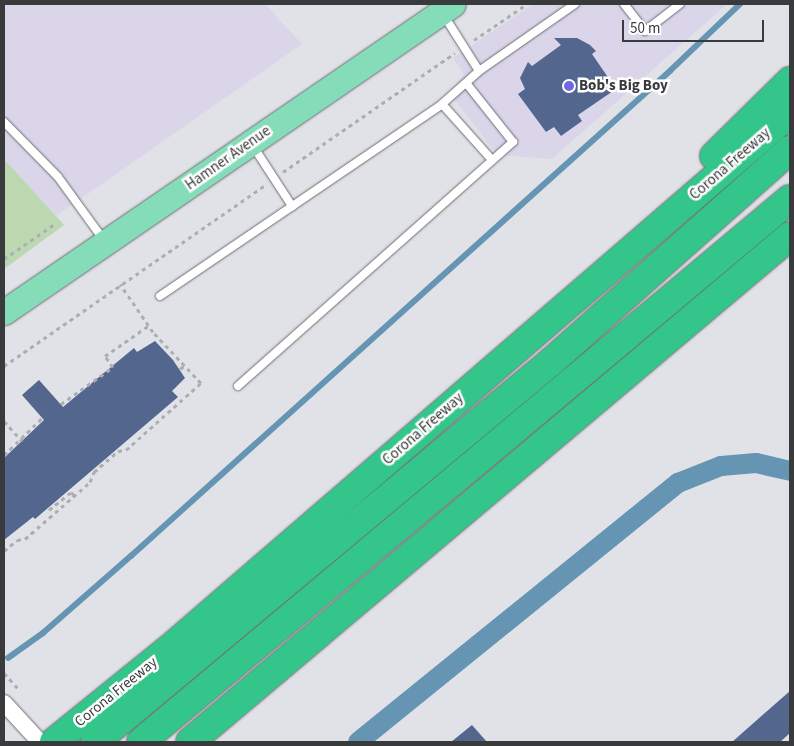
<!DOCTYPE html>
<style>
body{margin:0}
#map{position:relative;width:794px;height:746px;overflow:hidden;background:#e0e2e8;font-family:"Source Sans 3",sans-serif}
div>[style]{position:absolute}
.commercial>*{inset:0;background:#dbd5ea}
.green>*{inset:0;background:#bcd8b0}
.stream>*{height:5.5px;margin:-2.75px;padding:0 2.75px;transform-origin:2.75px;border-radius:2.75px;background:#6595b2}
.canal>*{height:20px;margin:-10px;padding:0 10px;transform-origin:10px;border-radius:10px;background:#6595b2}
.building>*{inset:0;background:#53668e}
.path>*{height:3px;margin-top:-1.5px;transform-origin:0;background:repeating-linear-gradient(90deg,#adaeb3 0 4px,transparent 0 8px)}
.roads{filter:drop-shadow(0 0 1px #6b6d72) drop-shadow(0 0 1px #6b6d72)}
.service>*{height:8px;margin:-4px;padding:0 4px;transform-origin:4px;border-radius:4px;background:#fff}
.minor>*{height:16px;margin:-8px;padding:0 8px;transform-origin:8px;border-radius:8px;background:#fff}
.primary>*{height:25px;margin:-12.5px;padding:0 12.5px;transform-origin:12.5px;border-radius:12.5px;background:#85dcb9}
.motorway>*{height:28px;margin:-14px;padding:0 14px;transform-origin:14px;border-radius:14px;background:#34c58a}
.dots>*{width:14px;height:14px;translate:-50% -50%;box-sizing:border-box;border:2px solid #fff;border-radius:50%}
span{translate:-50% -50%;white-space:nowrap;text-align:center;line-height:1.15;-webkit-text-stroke:5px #fff;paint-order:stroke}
.poi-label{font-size:15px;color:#393a3c;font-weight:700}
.left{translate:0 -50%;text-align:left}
.street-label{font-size:15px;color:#393a3c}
.frame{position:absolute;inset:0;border:5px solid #393a3c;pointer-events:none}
.scale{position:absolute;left:622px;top:20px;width:142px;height:22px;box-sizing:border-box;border:2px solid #393a3c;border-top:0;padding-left:6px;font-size:15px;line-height:18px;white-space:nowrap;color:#393a3c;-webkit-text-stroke:4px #fff;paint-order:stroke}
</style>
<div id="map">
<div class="commercial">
<i style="clip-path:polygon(4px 4px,265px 4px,302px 44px,56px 216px,4px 159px)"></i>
<i style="clip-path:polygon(533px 4px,727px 4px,552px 159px,497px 155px,449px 92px,464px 75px,453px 58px)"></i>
</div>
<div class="green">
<i style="clip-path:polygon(4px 159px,64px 225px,4px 269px)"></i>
</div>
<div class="stream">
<i style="left:8px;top:658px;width:43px;rotate:-35.5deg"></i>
<i style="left:43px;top:633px;width:117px;rotate:-41.2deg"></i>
<i style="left:131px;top:556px;width:725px;rotate:-41.98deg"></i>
<i style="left:670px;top:71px;width:97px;rotate:-43.7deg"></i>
</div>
<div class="canal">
<i style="left:358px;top:742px;width:412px;rotate:-39deg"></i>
<i style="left:678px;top:483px;width:46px;rotate:-21.6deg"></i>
<i style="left:721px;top:466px;width:35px;rotate:-5deg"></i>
<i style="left:756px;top:463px;width:35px;rotate:13deg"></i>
</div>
<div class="building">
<i style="clip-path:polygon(554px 38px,577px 38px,590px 45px,596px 51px,592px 54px,616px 89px,578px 115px,582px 121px,561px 136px,554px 127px,546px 132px,518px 94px,525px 89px,520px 78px,528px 62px,532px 66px,561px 45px)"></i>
<i style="clip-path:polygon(155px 341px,173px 360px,185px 378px,172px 391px,178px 397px,35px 519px,33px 517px,4px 540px,4px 458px,44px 420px,22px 395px,39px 380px,63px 407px,134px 348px,137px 352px)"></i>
<i style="clip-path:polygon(790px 691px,790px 733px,780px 742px,732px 742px)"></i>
<i style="clip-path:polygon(472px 725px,487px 742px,451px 742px)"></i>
</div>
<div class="path">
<i style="left:474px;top:40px;width:64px;rotate:-34.2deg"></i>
<i style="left:283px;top:172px;width:209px;rotate:-34.7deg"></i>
<i style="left:4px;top:259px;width:63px;rotate:-34.7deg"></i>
<i style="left:4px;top:366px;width:316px;rotate:-34.7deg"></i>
<i style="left:180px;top:369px;width:6px;rotate:-39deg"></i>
<i style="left:61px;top:404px;width:64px;rotate:-35.4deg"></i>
<i style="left:113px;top:367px;width:14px;rotate:-126deg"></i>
<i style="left:105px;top:356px;width:52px;rotate:-34.9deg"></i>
<i style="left:4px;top:421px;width:27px;rotate:48deg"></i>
<i style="left:4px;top:455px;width:53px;rotate:-44.2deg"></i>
<i style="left:49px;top:510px;width:28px;rotate:-39deg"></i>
<i style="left:71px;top:492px;width:6px;rotate:45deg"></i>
<i style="left:4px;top:551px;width:17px;rotate:-40deg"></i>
<i style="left:17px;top:540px;width:8px;rotate:-7deg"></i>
<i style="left:25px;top:539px;width:86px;rotate:-41.2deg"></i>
<i style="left:90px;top:482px;width:11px;rotate:-68deg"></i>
<i style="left:94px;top:472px;width:32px;rotate:-41deg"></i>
<i style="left:118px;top:451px;width:8px;rotate:-7deg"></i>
<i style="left:126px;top:450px;width:101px;rotate:-41.8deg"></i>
<i style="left:201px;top:383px;width:70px;rotate:-133.3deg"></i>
<i style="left:153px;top:332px;width:58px;rotate:-124.5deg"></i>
<i style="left:4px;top:673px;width:24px;rotate:48deg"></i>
</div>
<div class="roads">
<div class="service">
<i style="left:624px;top:4px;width:34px;rotate:52deg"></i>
<i style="left:645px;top:31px;width:44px;rotate:-37.6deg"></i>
<i style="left:443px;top:14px;width:67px;rotate:57.7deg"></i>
<i style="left:479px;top:71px;width:117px;rotate:-34.9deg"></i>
<i style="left:442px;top:104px;width:75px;rotate:48.2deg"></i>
<i style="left:4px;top:122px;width:77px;rotate:45.5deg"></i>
<i style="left:58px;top:177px;width:77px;rotate:54deg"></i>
<i style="left:253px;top:146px;width:72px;rotate:57deg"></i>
<i style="left:160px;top:296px;width:341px;rotate:-34.2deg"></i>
<i style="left:442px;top:104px;width:50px;rotate:-41.7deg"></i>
<i style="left:238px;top:386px;width:368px;rotate:-41.6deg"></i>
<i style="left:513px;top:142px;width:75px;rotate:-128.5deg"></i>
</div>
<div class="minor">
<i style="left:4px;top:703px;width:53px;rotate:47.3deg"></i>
</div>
<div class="primary">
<i style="left:4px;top:312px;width:544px;rotate:-34.45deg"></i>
</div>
<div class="motorway">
<i style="left:714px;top:156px;width:107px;rotate:-44.6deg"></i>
<i style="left:54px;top:742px;width:148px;rotate:-39deg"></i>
<i style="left:169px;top:649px;width:820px;rotate:-40.8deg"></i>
<i style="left:95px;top:742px;width:595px;rotate:-39.82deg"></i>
<i style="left:552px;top:361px;width:318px;rotate:-41.6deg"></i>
<i style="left:141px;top:742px;width:846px;rotate:-39.92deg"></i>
<i style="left:190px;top:742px;width:785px;rotate:-40.14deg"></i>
</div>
</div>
<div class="dots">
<i style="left:569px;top:86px;background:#7267e2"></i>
</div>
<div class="poi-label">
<span class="left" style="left:579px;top:86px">Bob's Big Boy</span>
</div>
<div class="street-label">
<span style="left:228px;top:158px;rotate:-35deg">Hamner Avenue</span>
<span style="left:730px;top:164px;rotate:-41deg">Corona Freeway</span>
<span style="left:423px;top:429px;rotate:-41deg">Corona Freeway</span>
<span style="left:116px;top:692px;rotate:-39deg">Corona Freeway</span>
</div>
<div class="frame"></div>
<div class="scale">50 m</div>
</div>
